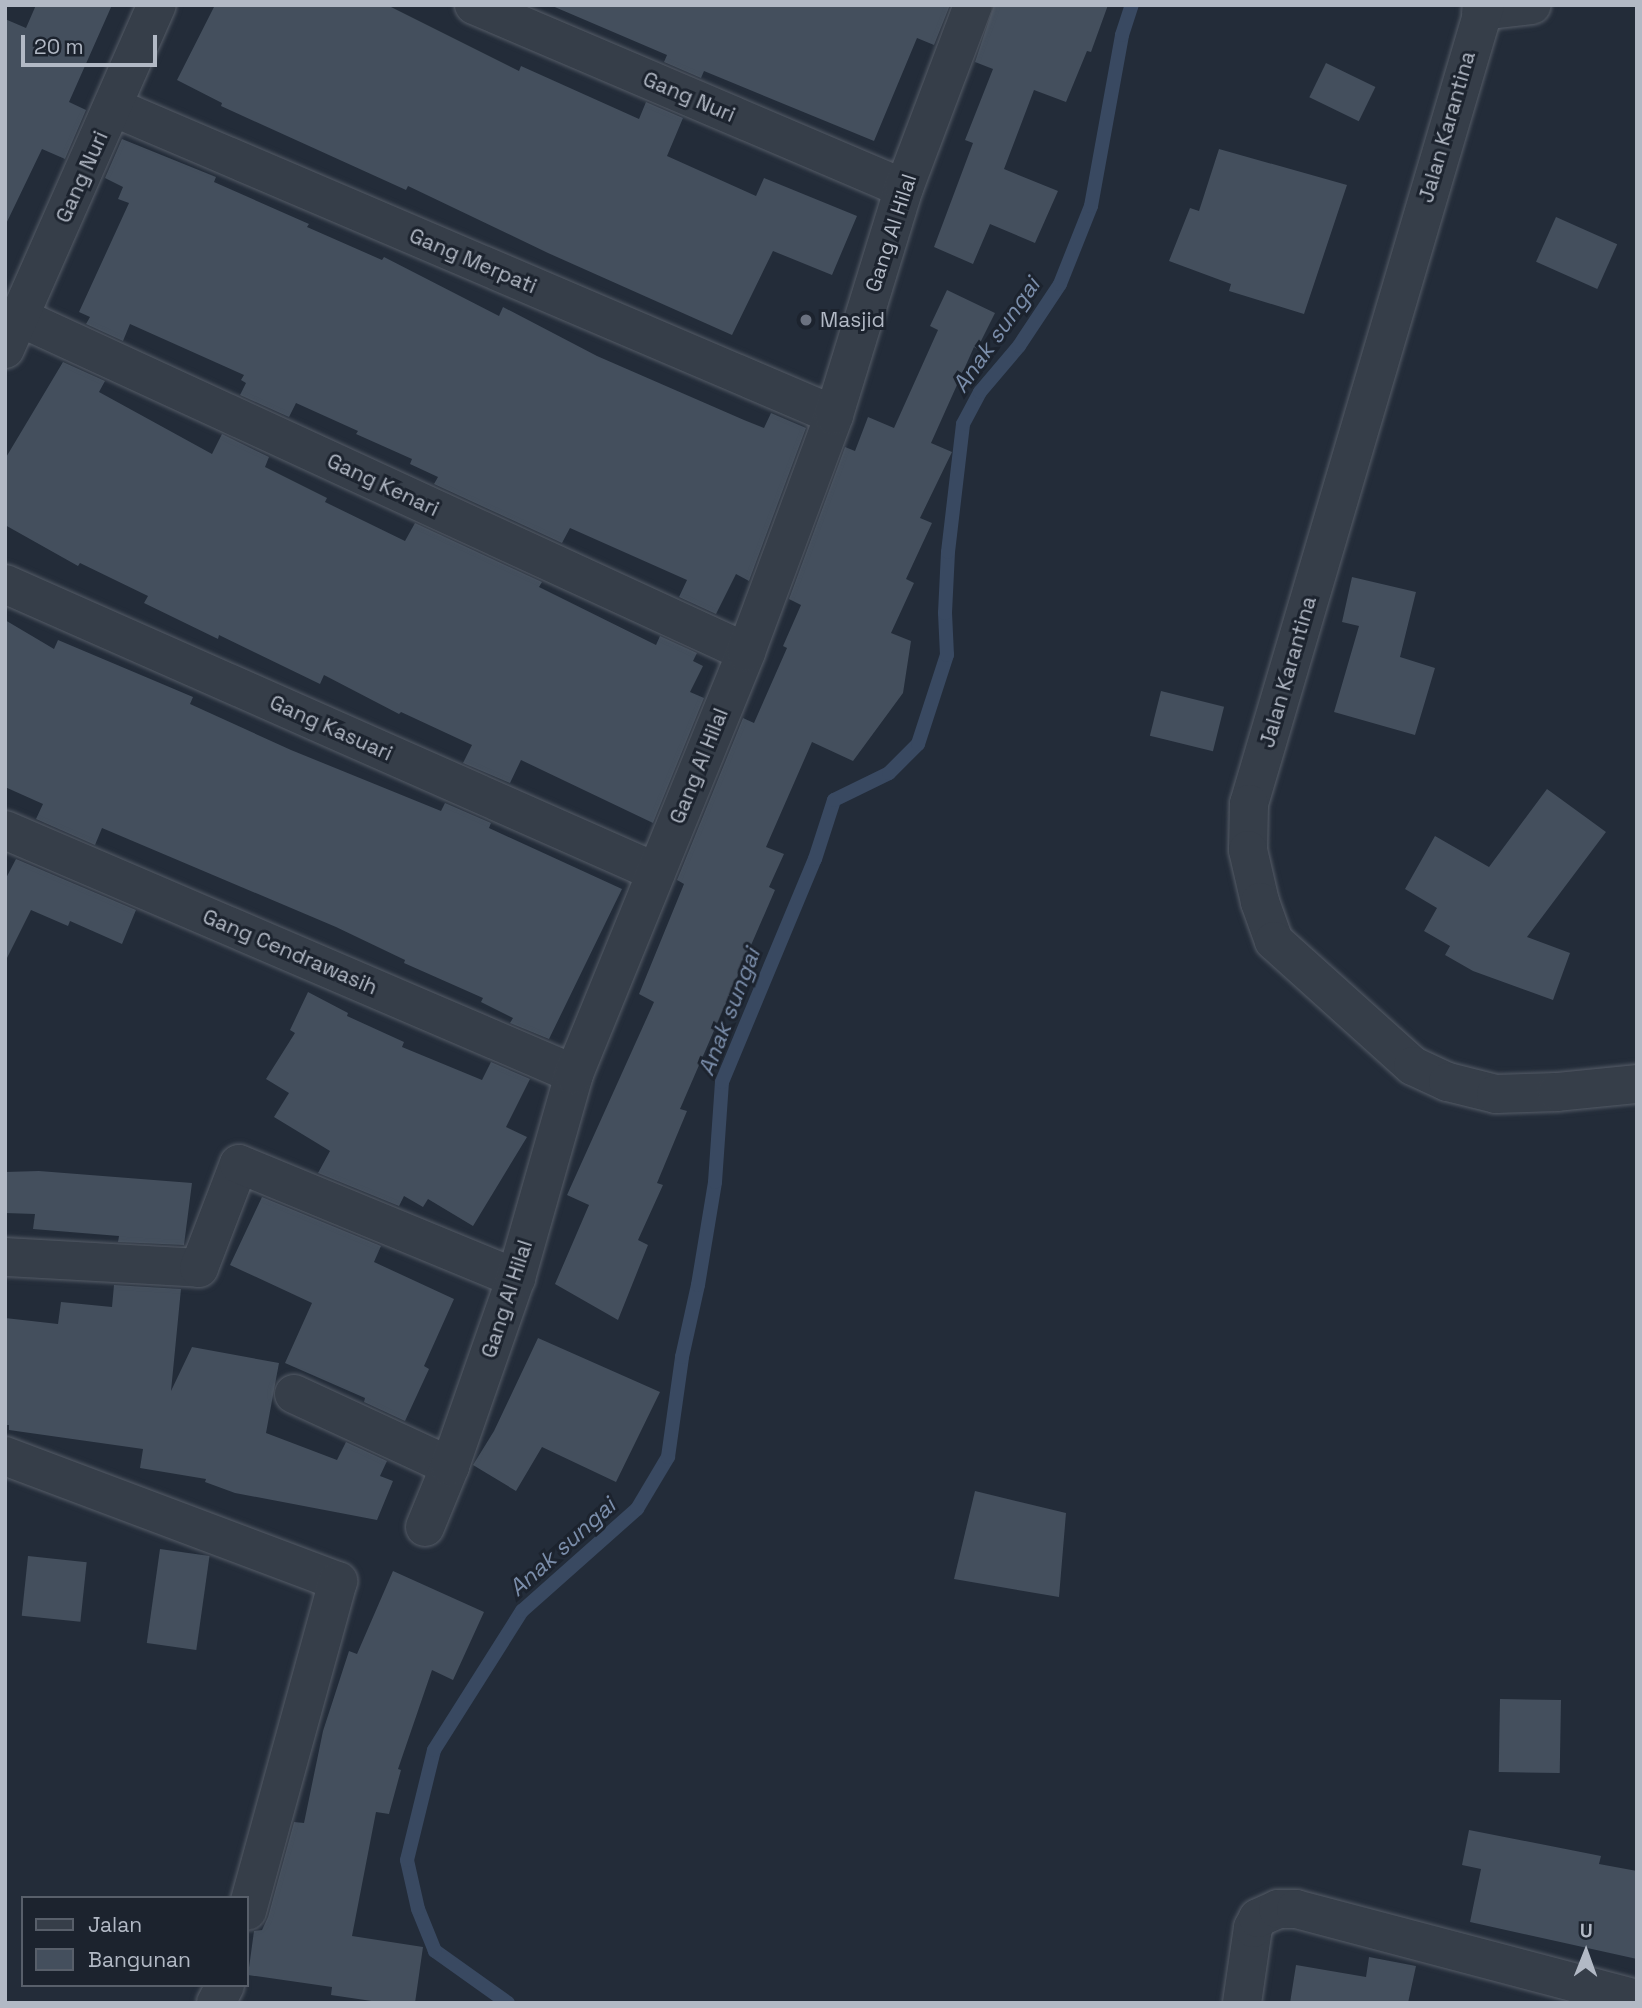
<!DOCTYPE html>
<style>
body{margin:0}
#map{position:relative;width:1642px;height:2008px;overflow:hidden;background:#232c39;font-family:"Space Grotesk",sans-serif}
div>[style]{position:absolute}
.stream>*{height:14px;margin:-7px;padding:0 7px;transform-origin:7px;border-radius:7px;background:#394961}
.building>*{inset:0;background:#444f5d;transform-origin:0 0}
.roads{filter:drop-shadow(0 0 2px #555c67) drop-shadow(0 0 2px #555c67)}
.minor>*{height:38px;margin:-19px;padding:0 19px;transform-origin:19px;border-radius:19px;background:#363e49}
.tertiary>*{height:38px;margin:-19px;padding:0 19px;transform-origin:19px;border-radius:19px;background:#363e49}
.dots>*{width:19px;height:19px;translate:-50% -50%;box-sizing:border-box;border:4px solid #1c232e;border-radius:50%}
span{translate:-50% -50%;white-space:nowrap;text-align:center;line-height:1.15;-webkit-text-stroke:6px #1c232e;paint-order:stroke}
.street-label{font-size:21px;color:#b2b9c5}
.poi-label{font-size:21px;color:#b2b9c5}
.left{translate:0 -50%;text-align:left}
.water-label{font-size:23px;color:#7b8eab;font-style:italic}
.frame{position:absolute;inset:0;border:7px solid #b2b9c5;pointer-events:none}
.legend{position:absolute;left:21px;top:1896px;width:228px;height:91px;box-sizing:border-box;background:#1c232e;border:2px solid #585f6a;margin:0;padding:9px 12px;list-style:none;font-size:21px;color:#b2b9c5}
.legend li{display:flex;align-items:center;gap:14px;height:35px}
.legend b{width:35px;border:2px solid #585f6a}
.north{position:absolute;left:1551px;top:1917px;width:70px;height:70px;-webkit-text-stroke:5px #1c232e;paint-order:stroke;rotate:1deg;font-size:19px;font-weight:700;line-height:28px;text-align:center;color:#b2b9c5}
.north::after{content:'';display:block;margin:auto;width:24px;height:32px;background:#b2b9c5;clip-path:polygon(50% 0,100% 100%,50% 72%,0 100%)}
.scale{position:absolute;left:21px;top:35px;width:136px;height:32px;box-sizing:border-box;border:4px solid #b2b9c5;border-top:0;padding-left:9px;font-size:21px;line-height:24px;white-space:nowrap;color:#b2b9c5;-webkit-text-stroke:5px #1c232e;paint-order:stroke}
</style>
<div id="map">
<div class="stream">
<i style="left:508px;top:2003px;width:90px;rotate:-144.5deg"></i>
<i style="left:435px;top:1951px;width:45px;rotate:-112deg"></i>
<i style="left:418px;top:1909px;width:50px;rotate:-102.7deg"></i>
<i style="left:407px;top:1860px;width:113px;rotate:-76.2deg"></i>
<i style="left:434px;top:1750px;width:165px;rotate:-57.7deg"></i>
<i style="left:522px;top:1611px;width:154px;rotate:-41.6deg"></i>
<i style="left:637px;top:1509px;width:61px;rotate:-59.2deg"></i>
<i style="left:668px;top:1457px;width:101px;rotate:-82deg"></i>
<i style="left:682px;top:1357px;width:74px;rotate:-77.5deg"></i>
<i style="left:698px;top:1285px;width:104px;rotate:-80.6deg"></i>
<i style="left:715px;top:1182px;width:100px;rotate:-86deg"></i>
<i style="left:722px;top:1082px;width:242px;rotate:-67.4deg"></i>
<i style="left:815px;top:859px;width:62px;rotate:-72.1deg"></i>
<i style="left:834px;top:800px;width:61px;rotate:-26.1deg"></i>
<i style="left:889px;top:773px;width:41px;rotate:-45deg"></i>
<i style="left:918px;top:744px;width:94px;rotate:-72deg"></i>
<i style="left:947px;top:655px;width:42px;rotate:-92.7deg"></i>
<i style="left:945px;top:613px;width:61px;rotate:-87.2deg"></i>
<i style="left:948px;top:552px;width:129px;rotate:-83.3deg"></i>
<i style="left:963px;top:424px;width:36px;rotate:-62deg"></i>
<i style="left:980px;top:392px;width:60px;rotate:-49.7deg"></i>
<i style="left:1019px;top:346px;width:74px;rotate:-56.5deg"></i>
<i style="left:1060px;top:284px;width:84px;rotate:-68.3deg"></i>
<i style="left:1091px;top:206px;width:174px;rotate:-79.7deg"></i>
<i style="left:1122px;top:35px;width:32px;rotate:-72deg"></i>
</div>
<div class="building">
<i style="clip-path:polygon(36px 5px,112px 5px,69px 102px,86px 110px,65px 159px,42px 149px,5px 226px,5px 19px,26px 28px)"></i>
<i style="clip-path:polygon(215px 5px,387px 5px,519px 71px,521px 66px,639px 119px,646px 102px,683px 118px,667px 156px,756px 196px,764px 178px,857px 216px,832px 275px,773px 251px,732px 335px,548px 253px,408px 186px,406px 190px,221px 106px,222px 103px,177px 80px)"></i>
<i style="clip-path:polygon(550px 5px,950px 5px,934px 45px,917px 38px,874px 141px,704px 71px,701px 78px,664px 62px,667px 55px)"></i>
<i style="clip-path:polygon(994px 5px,1108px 5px,1091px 52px,1087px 51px,1066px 102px,1034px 90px,1004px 169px,1058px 191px,1035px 243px,990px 224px,973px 264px,934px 247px,973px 143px,965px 140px,993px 69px,975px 62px)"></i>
<i style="left:1326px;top:63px;width:55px;height:38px;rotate:26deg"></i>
<i style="clip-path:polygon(122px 139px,216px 177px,214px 182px,309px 224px,307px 227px,382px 260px,384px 257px,499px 316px,503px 307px,597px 356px,744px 420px,764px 428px,771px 413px,806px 428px,749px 581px,736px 574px,716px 614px,679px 597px,687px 580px,570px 528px,562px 543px,434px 484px,438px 477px,410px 464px,412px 459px,356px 434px,358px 431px,296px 403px,289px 417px,240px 395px,246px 383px,241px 380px,244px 375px,130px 324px,123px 341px,86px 324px,90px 317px,79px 312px,129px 203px,118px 199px,123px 187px,105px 178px)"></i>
<i style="clip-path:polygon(1219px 149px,1347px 185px,1304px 314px,1229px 291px,1231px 284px,1169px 261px,1190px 208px,1199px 211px)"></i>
<i style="left:1556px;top:217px;width:67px;height:49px;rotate:24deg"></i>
<i style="clip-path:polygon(947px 290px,995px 313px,977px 349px,974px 347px,931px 443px,952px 452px,920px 518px,932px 523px,906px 579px,914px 583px,891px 633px,911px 641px,903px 693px,853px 761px,812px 742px,766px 847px,784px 854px,769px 887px,775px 890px,680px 1109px,687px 1111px,657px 1183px,663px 1185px,638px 1240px,648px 1245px,618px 1320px,555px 1284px,589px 1205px,567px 1195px,654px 1002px,639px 994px,684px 884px,677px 880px,743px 718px,754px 723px,787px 648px,783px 646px,801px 605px,789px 599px,845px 447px,855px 451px,868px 417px,894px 428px,938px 330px,930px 326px)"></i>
<i style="clip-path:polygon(63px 362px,105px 381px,99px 392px,212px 454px,222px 434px,269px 457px,265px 467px,327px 498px,325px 502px,405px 541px,415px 523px,542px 582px,539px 587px,656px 645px,660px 636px,697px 653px,693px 661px,703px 666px,690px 692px,704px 698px,653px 823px,521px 760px,510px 783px,463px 763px,472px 745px,401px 712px,399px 714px,324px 675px,320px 684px,219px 635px,218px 639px,144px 603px,148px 596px,80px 563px,78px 566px,5px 525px,5px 459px)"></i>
<i style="clip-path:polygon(1352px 577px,1416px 592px,1400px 657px,1435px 668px,1415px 735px,1334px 712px,1359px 626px,1342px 622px)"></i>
<i style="clip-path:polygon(5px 620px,54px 649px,58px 640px,193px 697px,190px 704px,291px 750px,441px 811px,445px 803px,491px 823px,489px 828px,622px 889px,549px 1039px,510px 1023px,513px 1018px,481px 1002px,483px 998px,404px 963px,405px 960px,336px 927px,102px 828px,95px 845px,36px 819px,43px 804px,5px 787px)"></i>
<i style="left:1161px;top:691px;width:65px;height:46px;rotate:14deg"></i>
<i style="clip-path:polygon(1547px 789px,1606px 832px,1527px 937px,1570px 953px,1553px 1000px,1473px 971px,1445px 955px,1450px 946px,1424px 931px,1437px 908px,1405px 889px,1435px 836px,1489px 867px)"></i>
<i style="clip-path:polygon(16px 859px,136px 910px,122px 944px,70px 921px,68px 926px,31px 910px,5px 962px,5px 880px)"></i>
<i style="clip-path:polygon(308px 992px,348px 1013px,347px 1016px,404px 1042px,402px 1047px,482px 1080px,491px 1062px,530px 1079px,506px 1127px,527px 1137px,473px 1226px,428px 1199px,423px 1207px,404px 1196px,399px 1206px,318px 1173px,330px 1151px,274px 1117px,289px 1093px,266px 1079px,295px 1033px,290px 1030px)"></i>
<i style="clip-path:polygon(39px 1171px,192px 1183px,184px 1245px,118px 1242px,119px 1236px,33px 1229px,35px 1214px,5px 1213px,5px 1172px)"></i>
<i style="clip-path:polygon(262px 1197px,381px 1246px,374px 1262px,454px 1299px,424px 1366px,429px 1369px,405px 1421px,364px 1402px,365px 1398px,285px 1363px,312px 1303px,230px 1265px)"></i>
<i style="clip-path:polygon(114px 1285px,181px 1289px,171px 1391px,192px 1347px,279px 1363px,266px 1433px,337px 1460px,346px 1442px,387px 1461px,380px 1476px,393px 1481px,377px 1520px,235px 1493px,205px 1482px,206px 1479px,140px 1468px,143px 1449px,9px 1430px,9px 1425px,5px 1425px,5px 1318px,58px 1324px,61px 1302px,112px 1307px)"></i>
<i style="clip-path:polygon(538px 1338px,660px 1392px,616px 1482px,542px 1447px,516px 1491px,473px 1465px,494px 1431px)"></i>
<i style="clip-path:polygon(975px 1491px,1066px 1513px,1059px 1597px,954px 1579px)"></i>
<i style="left:160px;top:1549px;width:50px;height:95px;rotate:8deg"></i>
<i style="left:28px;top:1556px;width:59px;height:60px;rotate:6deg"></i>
<i style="clip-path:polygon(393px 1571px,484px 1612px,453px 1680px,432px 1670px,398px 1769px,401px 1770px,389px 1814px,376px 1812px,352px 1936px,423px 1947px,415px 2003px,385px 2003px,331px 1995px,332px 1987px,248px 1975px,254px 1931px,262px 1930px,268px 1917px,294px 1822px,304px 1823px,323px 1731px,349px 1651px,357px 1654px)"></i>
<i style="left:1500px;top:1699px;width:61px;height:73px;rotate:1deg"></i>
<i style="clip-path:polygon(1469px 1830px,1601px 1856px,1599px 1864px,1637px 1871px,1637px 1959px,1470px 1922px,1481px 1869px,1462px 1865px)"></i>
<i style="clip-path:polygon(1369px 1957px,1416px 1966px,1408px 2003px,1290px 2003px,1296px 1965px,1366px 1977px)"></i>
</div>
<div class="roads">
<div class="minor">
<i style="left:474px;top:5px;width:467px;rotate:23.1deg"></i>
<i style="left:1481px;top:11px;width:51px;rotate:-6.7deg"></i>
<i style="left:113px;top:107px;width:784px;rotate:23.13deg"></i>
<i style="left:21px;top:318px;width:798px;rotate:24.74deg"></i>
<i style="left:5px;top:349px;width:376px;rotate:-66.2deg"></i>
<i style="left:5px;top:584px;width:712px;rotate:23.86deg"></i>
<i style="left:5px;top:830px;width:619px;rotate:23.21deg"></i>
<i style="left:5px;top:1257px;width:194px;rotate:3.2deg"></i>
<i style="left:199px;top:1268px;width:111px;rotate:-69deg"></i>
<i style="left:239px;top:1164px;width:300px;rotate:22.4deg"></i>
<i style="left:294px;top:1394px;width:172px;rotate:24.8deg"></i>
<i style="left:5px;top:1456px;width:356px;rotate:20.6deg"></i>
<i style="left:338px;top:1581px;width:342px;rotate:105.4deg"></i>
<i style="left:425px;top:1527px;width:66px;rotate:-67.7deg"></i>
<i style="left:450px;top:1466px;width:199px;rotate:-70.7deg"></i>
<i style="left:516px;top:1278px;width:212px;rotate:-74.1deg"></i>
<i style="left:574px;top:1074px;width:456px;rotate:-67.8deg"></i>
<i style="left:746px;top:652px;width:253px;rotate:-69.6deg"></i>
<i style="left:834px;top:415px;width:238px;rotate:-72.9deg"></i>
<i style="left:904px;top:188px;width:196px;rotate:-69.3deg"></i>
<i style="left:216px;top:2003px;width:20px;rotate:-63deg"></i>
<i style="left:1242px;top:2003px;width:76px;rotate:-81.7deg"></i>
<i style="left:1253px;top:1928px;width:11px;rotate:-63deg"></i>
<i style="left:1258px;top:1918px;width:22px;rotate:-24deg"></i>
<i style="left:1278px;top:1909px;width:18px"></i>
<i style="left:1296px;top:1909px;width:353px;rotate:14.8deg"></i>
</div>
<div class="tertiary">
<i style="left:1485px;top:5px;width:833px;rotate:106.46deg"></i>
<i style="left:1249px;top:804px;width:46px;rotate:91.2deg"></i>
<i style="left:1248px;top:850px;width:53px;rotate:77deg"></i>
<i style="left:1260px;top:902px;width:41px;rotate:70.3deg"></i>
<i style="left:1274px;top:941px;width:187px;rotate:42deg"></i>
<i style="left:1413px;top:1066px;width:38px;rotate:25deg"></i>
<i style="left:1448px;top:1082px;width:49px;rotate:14deg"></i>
<i style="left:1496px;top:1094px;width:61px;rotate:-1.9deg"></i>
<i style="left:1557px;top:1092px;width:80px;rotate:-5.7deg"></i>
</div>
</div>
<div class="dots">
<i style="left:806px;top:320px;background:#6b7280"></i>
</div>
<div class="street-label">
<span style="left:689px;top:97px;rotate:23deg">Gang Nuri</span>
<span style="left:1447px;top:127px;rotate:-74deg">Jalan Karantina</span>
<span style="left:82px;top:177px;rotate:-66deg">Gang Nuri</span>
<span style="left:891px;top:233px;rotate:-72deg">Gang Al Hilal</span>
<span style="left:473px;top:261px;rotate:23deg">Gang Merpati</span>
<span style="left:383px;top:485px;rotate:25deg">Gang Kenari</span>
<span style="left:1288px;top:672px;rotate:-74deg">Jalan Karantina</span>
<span style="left:331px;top:728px;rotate:24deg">Gang Kasuari</span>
<span style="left:699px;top:766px;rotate:-68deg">Gang Al Hilal</span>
<span style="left:290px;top:952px;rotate:23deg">Gang Cendrawasih</span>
<span style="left:507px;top:1299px;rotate:-72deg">Gang Al Hilal</span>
</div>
<div class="poi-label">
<span class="left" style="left:820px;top:320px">Masjid</span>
</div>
<div class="water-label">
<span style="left:996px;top:335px;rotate:-55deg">Anak sungai</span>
<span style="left:729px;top:1012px;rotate:-69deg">Anak sungai</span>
<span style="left:562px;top:1547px;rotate:-42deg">Anak sungai</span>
</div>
<div class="frame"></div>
<ul class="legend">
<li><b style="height:9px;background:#363e49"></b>Jalan</li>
<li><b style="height:19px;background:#444f5d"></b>Bangunan</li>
</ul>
<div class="north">U</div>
<div class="scale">20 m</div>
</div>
